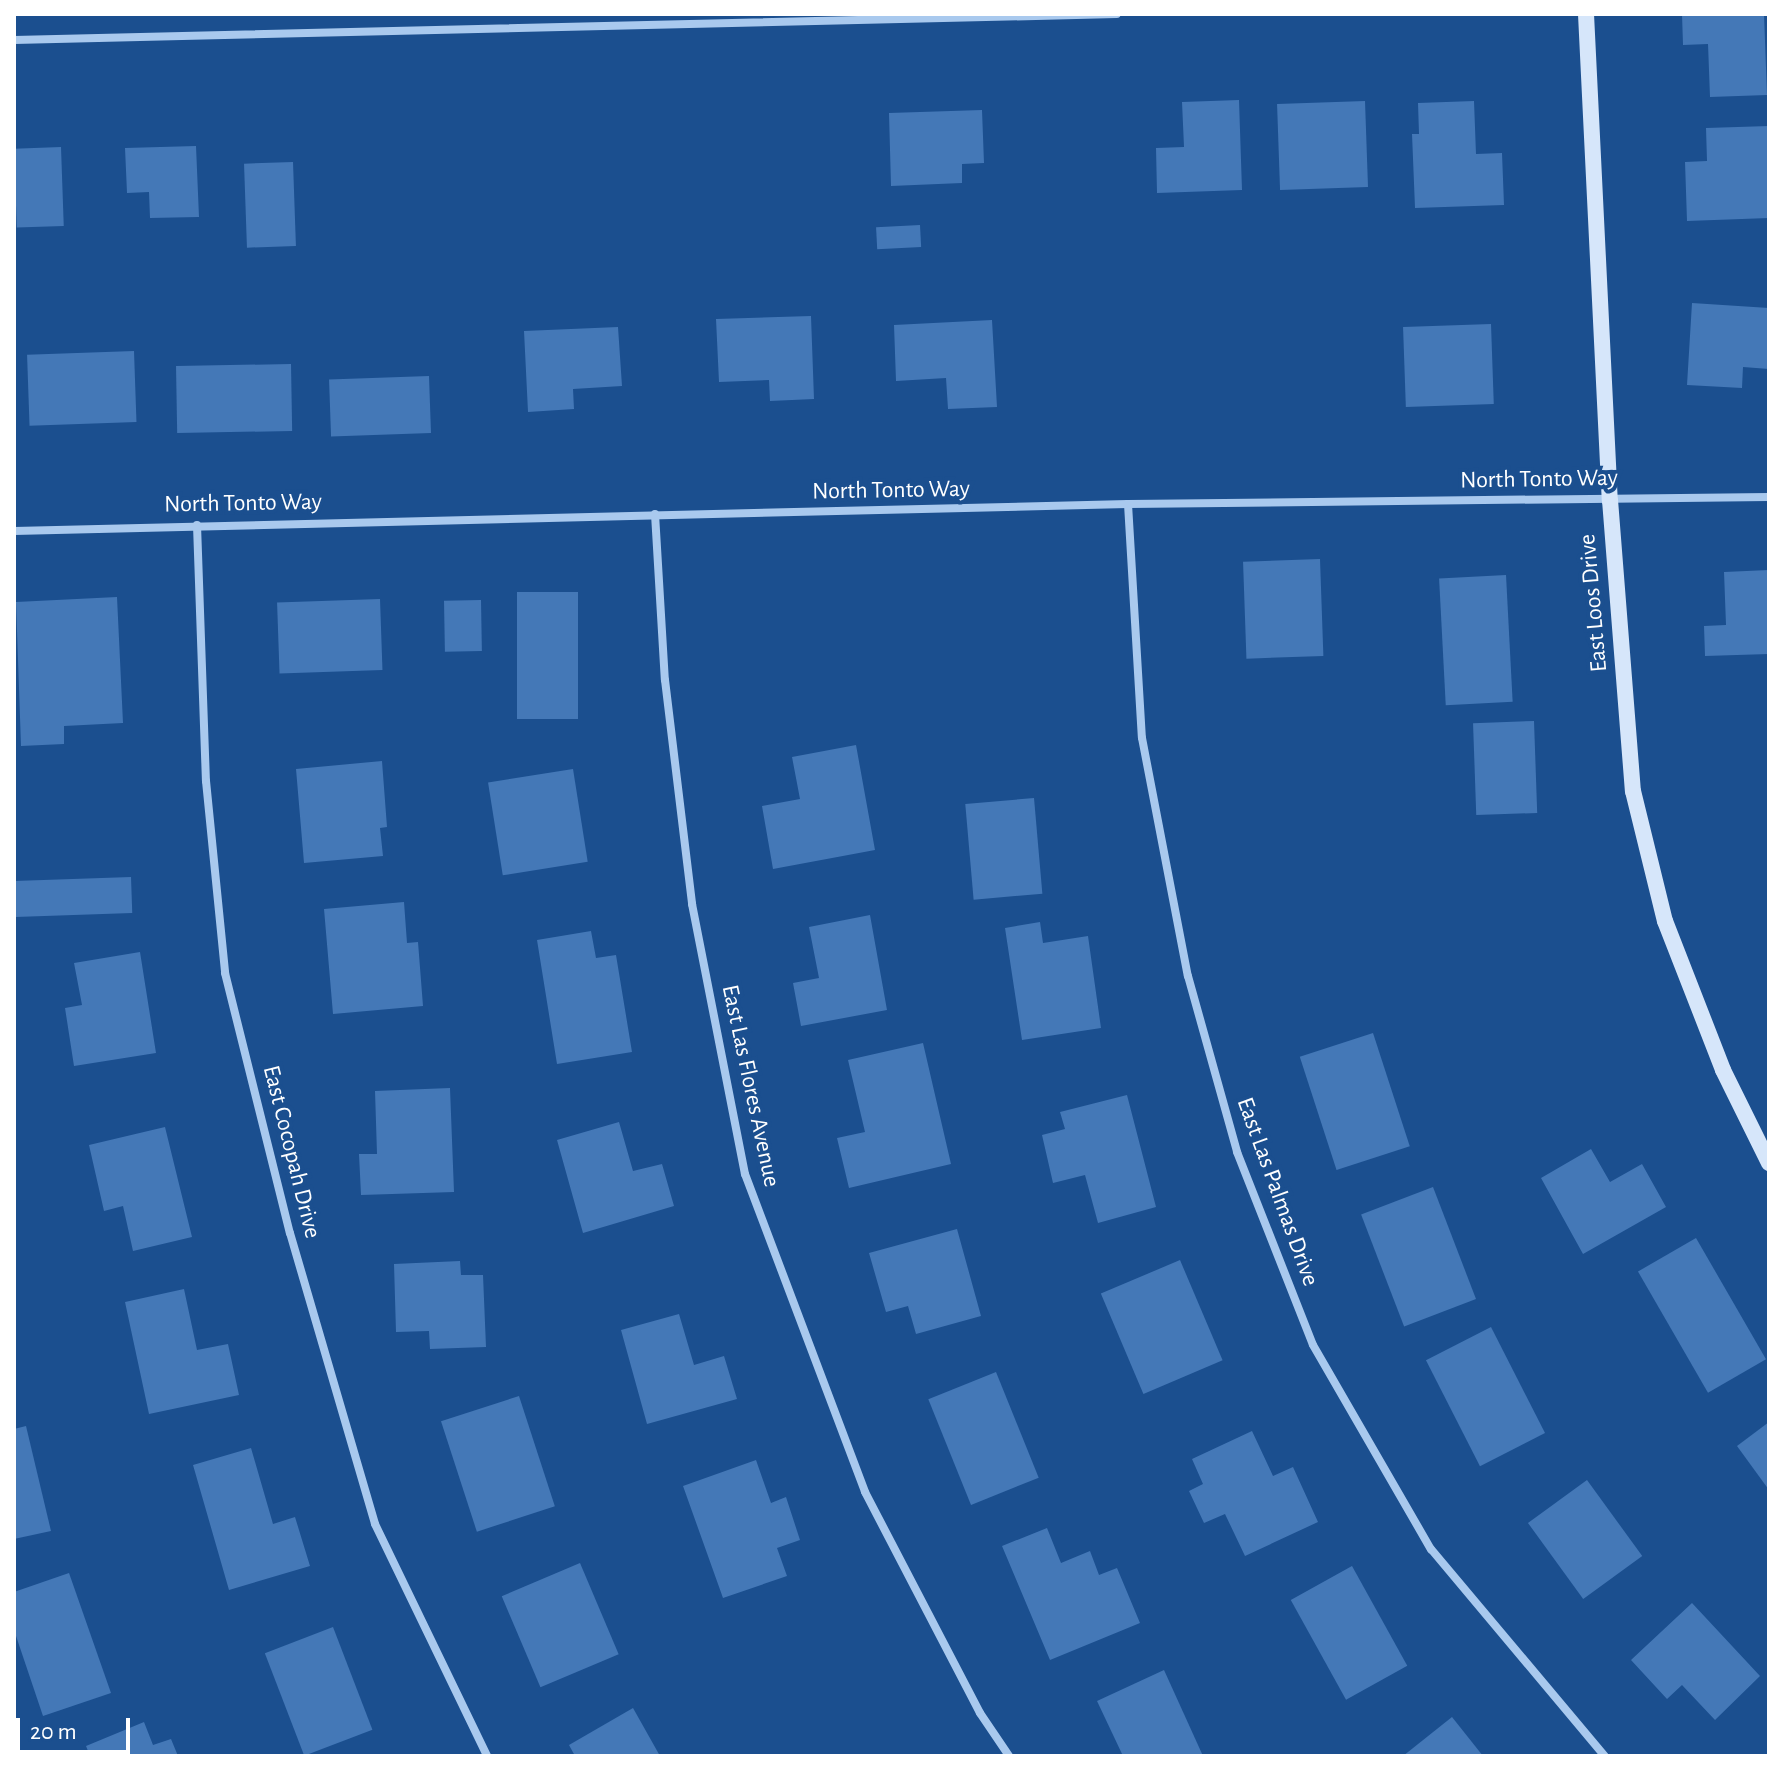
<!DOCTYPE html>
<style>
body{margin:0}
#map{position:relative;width:1783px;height:1770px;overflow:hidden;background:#1b4f8f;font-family:"Alegreya Sans",sans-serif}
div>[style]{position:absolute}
.building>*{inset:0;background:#4478b7;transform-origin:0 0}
.street>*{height:8px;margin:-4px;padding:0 4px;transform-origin:4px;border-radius:4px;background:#a9c9ee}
.secondary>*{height:16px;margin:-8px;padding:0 8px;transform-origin:8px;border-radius:8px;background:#d6e6fa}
span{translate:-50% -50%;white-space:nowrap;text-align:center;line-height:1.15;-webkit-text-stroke:8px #1b4f8f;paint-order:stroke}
.street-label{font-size:24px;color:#fff}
.frame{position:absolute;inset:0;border:16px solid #fff;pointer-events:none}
.scale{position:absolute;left:16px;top:1718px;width:114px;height:36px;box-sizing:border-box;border:4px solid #fff;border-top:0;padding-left:10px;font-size:24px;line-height:28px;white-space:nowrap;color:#fff;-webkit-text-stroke:6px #1b4f8f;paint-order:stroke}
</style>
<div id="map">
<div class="building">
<i style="clip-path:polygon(1682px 14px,1764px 14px,1767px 95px,1710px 97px,1708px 44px,1683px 45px)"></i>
<i style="clip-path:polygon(1239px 100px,1242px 190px,1157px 193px,1156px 148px,1184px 147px,1182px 102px)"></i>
<i style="left:1365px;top:101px;width:86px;height:88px;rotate:88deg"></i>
<i style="clip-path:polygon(1474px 101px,1476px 154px,1502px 153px,1504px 205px,1415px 208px,1412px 134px,1419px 134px,1418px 103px)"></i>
<i style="clip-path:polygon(982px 110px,984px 163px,962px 164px,962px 183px,891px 186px,889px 113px)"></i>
<i style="clip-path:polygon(1769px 126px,1769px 218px,1687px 221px,1685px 162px,1707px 161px,1706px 128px)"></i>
<i style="clip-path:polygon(196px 146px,199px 217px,150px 218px,149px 192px,127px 193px,125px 148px)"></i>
<i style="left:61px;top:147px;width:79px;height:47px;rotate:88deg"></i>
<i style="left:293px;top:162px;width:84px;height:49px;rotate:88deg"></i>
<i style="left:920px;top:225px;width:22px;height:44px;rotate:87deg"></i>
<i style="clip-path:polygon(1692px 303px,1769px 308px,1769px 369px,1743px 367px,1742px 388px,1687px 385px)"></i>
<i style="clip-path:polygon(811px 316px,814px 399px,770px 401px,769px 380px,719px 382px,716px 319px)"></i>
<i style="clip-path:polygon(992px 320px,997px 407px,948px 409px,946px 378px,896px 381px,894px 325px)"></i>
<i style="left:1491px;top:324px;width:80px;height:88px;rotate:88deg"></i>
<i style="clip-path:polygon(618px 327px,622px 386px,573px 389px,574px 409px,528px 412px,524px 331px)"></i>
<i style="left:134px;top:351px;width:71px;height:107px;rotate:88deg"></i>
<i style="left:291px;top:364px;width:67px;height:115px;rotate:89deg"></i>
<i style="left:429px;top:376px;width:57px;height:100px;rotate:88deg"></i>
<i style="left:1320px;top:559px;width:97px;height:77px;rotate:88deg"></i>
<i style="clip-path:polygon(1769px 570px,1769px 654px,1705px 656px,1704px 626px,1726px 625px,1724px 572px)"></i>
<i style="left:1506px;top:575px;width:127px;height:67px;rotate:87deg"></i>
<i style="left:517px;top:592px;width:61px;height:127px"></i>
<i style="clip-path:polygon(117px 597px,123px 723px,64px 726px,64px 744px,21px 746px,16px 602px)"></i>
<i style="left:380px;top:599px;width:71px;height:103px;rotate:88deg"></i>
<i style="left:481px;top:600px;width:51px;height:37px;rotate:89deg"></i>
<i style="left:1534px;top:721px;width:92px;height:61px;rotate:88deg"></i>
<i style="clip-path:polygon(856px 745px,875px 850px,773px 869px,762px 806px,800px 799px,792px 757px)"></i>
<i style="clip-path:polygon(382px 761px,387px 827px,380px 828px,383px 856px,304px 863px,296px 769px)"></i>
<i style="left:573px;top:769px;width:94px;height:86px;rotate:81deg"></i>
<i style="left:1034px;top:798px;width:96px;height:69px;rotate:85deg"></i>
<i style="left:131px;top:877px;width:36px;height:117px;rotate:88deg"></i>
<i style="clip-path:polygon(404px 902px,407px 943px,418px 942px,423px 1006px,333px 1014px,324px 909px)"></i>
<i style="clip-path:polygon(870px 915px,887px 1010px,801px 1026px,793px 983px,819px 978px,809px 927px)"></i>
<i style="clip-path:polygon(1040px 922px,1043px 943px,1088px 936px,1101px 1028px,1022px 1040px,1005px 928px)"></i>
<i style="clip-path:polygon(591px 931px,596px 958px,616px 955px,632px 1052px,557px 1064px,537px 940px)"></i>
<i style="clip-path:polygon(140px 952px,156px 1053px,74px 1066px,65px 1008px,82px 1005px,74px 963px)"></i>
<i style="left:1373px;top:1033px;width:119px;height:77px;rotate:72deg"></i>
<i style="clip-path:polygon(923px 1043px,951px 1164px,849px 1188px,837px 1138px,865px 1132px,848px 1060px)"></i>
<i style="clip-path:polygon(450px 1088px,454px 1192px,361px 1195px,359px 1154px,377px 1154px,375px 1091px)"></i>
<i style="clip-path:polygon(1127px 1095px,1156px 1207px,1098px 1223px,1085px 1175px,1053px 1183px,1042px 1135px,1065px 1129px,1060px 1112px)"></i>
<i style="clip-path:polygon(619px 1122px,633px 1171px,662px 1164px,674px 1206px,583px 1233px,557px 1140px)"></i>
<i style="clip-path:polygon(165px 1127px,192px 1237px,133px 1251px,123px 1206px,104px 1211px,89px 1145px)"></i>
<i style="clip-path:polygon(1591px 1149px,1610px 1182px,1642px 1164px,1666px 1207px,1583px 1254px,1541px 1178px)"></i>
<i style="left:1433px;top:1187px;width:120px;height:77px;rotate:69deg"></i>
<i style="clip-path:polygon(957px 1229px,981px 1316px,916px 1334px,908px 1306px,886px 1312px,869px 1253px)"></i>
<i style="left:1696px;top:1238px;width:140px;height:67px;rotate:60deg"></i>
<i style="left:1180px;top:1260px;width:109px;height:86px;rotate:67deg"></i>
<i style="clip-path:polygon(460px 1261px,461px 1275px,483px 1275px,486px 1347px,430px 1349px,429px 1331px,396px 1332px,394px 1264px)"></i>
<i style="clip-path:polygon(184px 1289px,197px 1350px,228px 1344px,239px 1395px,149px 1414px,125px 1302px)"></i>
<i style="clip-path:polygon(679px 1314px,694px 1365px,724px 1356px,737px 1399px,647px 1424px,621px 1330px)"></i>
<i style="left:1491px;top:1327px;width:119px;height:73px;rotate:63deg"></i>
<i style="left:996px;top:1372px;width:114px;height:73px;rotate:68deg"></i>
<i style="left:519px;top:1396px;width:116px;height:82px;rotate:72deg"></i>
<i style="clip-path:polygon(1769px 1422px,1769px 1490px,1737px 1446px)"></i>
<i style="clip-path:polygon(26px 1426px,51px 1531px,14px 1539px,14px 1429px)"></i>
<i style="clip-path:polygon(1252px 1431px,1273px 1476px,1293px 1467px,1318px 1522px,1245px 1556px,1225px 1514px,1204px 1523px,1189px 1491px,1203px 1484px,1192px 1459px)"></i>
<i style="clip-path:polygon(251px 1448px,273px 1524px,295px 1517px,310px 1566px,229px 1590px,193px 1465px)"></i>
<i style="clip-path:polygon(756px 1460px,771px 1503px,786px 1497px,800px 1540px,777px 1548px,787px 1576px,723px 1598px,683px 1486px)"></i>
<i style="left:1587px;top:1480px;width:94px;height:73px;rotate:54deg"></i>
<i style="clip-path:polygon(1047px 1528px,1061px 1563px,1090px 1551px,1099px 1575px,1117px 1568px,1140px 1623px,1050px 1660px,1002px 1546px)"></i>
<i style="left:580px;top:1563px;width:99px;height:85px;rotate:67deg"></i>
<i style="left:1352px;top:1566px;width:114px;height:70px;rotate:61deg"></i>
<i style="clip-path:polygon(69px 1573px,111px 1693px,43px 1716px,14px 1630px,14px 1592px)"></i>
<i style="clip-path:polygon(1692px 1603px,1760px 1676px,1715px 1720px,1682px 1685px,1667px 1699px,1631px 1660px)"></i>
<i style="left:333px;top:1627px;width:110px;height:73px;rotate:69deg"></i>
<i style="clip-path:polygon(1164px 1670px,1203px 1756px,1123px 1756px,1097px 1701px)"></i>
<i style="clip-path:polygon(633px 1708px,660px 1756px,575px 1756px,569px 1745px)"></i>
<i style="clip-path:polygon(1452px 1717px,1483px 1756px,1403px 1756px)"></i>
<i style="clip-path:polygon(144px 1722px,153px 1745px,171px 1739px,178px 1756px,90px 1756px,86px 1746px)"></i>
</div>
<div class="street">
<i style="left:14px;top:40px;width:1103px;rotate:-1.35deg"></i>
<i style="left:1128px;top:504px;width:234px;rotate:86.6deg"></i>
<i style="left:1142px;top:738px;width:242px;rotate:79.1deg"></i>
<i style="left:1188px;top:976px;width:183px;rotate:74.4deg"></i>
<i style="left:1237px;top:1152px;width:207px;rotate:68.5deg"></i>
<i style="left:1313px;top:1345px;width:236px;rotate:60deg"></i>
<i style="left:1431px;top:1549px;width:270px;rotate:50deg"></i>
<i style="left:655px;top:514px;width:166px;rotate:86.6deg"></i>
<i style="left:665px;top:680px;width:226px;rotate:83.1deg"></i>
<i style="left:692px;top:904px;width:275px;rotate:78.9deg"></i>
<i style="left:745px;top:1174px;width:340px;rotate:69.3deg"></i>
<i style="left:865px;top:1492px;width:249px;rotate:62.5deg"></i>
<i style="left:980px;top:1713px;width:52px;rotate:56deg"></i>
<i style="left:197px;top:525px;width:256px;rotate:88deg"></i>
<i style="left:206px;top:781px;width:193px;rotate:84.3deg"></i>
<i style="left:225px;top:973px;width:268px;rotate:76deg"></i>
<i style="left:290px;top:1233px;width:303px;rotate:73.7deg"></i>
<i style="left:375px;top:1524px;width:258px;rotate:64.2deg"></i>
<i style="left:14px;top:531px;width:1114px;rotate:-1.39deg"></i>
<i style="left:1128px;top:504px;width:641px;rotate:-0.63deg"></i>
</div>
<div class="secondary">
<i style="left:1586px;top:14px;width:487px;rotate:87.2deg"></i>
<i style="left:1610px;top:500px;width:292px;rotate:85.5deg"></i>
<i style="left:1633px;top:791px;width:134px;rotate:76.2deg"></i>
<i style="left:1665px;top:921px;width:160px;rotate:68.7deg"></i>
<i style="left:1723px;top:1070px;width:104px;rotate:63.7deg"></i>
</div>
<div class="street-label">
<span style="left:1539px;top:480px;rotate:-1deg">North Tonto Way</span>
<span style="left:891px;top:491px;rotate:-1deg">North Tonto Way</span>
<span style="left:243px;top:504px;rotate:-1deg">North Tonto Way</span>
<span style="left:1594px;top:603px;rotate:-95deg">East Loos Drive</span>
<span style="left:750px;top:1086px;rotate:78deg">East Las Flores Avenue</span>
<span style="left:291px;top:1152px;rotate:76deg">East Cocopah Drive</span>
<span style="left:1277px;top:1192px;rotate:70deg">East Las Palmas Drive</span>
</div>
<div class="frame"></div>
<div class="scale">20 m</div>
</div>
